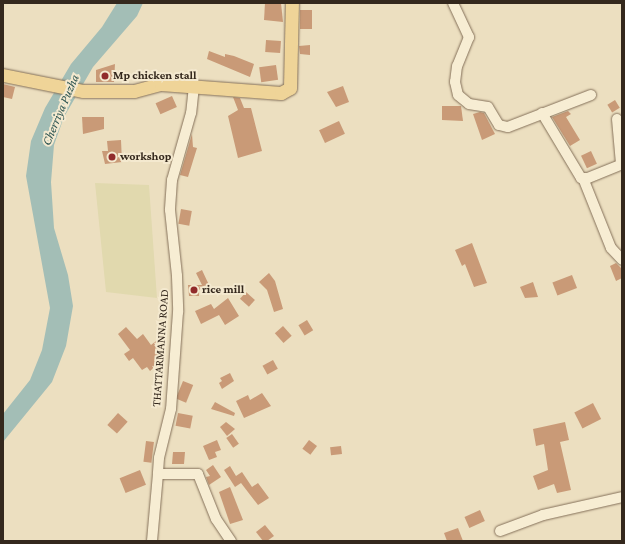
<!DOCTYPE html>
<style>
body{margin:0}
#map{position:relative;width:625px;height:544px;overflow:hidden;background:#ecdfc0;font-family:"Crimson Pro",serif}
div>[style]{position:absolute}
.farmland>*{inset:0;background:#e1d9ae}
.water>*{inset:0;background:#a3beb6}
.building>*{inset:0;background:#c99a77;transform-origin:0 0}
.roads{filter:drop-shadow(0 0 1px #847059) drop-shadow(0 0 1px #847059)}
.minor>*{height:10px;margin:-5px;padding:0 5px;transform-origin:5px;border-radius:5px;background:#f7edd3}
.major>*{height:13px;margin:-6.5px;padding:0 6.5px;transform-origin:6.5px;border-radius:6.5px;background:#efd498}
.dots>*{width:11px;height:11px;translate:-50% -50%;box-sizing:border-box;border:2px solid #f4e9cf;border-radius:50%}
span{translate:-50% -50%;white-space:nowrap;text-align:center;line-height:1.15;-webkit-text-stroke:4px #f4e9cf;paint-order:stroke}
.poi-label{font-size:12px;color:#34281d;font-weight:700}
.left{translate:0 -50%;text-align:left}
.street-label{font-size:12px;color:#34281d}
.water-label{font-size:13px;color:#2c5451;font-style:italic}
.frame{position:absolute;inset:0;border:4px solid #34281d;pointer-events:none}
</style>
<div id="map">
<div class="farmland">
<i style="clip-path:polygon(95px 183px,149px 185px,157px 298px,106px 292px)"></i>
</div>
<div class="water">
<i style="clip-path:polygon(117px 3px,143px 3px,137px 16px,93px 67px,64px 117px,54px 145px,51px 182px,54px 228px,68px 275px,73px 306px,66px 346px,52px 382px,3px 442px,3px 414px,30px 380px,42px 350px,50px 308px,26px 176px,31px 141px,45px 108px,71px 64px,102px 27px)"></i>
</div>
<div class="building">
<i style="clip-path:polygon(265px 3px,281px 3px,283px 22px,264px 20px)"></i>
<i style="left:300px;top:10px;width:12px;height:19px"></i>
<i style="left:266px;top:40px;width:15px;height:12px;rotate:4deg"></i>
<i style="clip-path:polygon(310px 45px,310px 55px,300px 54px,299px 46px)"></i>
<i style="clip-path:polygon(209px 51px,225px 57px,225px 54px,234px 56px,254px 64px,250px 77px,207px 59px)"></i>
<i style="clip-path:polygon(115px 64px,114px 82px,96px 82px,96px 70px)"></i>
<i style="left:276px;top:65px;width:15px;height:17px;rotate:82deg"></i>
<i style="clip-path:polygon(3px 84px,15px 87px,12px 99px,3px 97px)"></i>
<i style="clip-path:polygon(343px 86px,349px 102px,336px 107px,327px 92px)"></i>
<i style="left:172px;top:96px;width:12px;height:18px;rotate:66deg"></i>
<i style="clip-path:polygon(233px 97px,240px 98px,244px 108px,251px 108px,262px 151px,238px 158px,228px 116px,238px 110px)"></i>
<i style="left:615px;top:100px;width:9px;height:9px;rotate:58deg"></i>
<i style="clip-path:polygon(442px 106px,461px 106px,463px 121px,442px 120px)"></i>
<i style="clip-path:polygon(568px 111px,571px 114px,566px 117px,580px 140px,570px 146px,552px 117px)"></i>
<i style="clip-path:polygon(480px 112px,484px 113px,495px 134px,482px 140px,473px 114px)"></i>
<i style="clip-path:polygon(82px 117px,104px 117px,104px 129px,83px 134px)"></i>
<i style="left:339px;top:121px;width:14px;height:22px;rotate:65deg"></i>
<i style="clip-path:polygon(192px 134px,193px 147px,197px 148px,188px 177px,180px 175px)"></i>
<i style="clip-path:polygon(121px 140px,122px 162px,105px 164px,102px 151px,108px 151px,107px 141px)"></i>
<i style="left:591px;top:151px;width:14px;height:11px;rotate:65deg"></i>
<i style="left:181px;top:209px;width:11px;height:15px;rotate:10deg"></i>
<i style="clip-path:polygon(472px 243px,487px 283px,474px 287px,465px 264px,462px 266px,455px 250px)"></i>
<i style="clip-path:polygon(616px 263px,622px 269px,622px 278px,616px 281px,610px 266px)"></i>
<i style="clip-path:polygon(202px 270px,209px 285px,199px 290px,199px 296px,189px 296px,188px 285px,202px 285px,196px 273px)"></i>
<i style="clip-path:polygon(269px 273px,275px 281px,283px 309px,274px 312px,267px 290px,259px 282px)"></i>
<i style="left:572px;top:275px;width:14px;height:21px;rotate:69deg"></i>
<i style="clip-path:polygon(533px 282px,538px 297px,525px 298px,520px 287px)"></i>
<i style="left:246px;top:292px;width:12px;height:9px;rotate:42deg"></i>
<i style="clip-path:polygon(228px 298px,239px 316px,225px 325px,219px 315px,201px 324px,195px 311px,211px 304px,214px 309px)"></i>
<i style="left:307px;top:320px;width:12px;height:10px;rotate:59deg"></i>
<i style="left:283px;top:326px;width:13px;height:11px;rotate:48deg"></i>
<i style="clip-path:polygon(126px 327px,137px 339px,143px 334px,151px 345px,156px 341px,162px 349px,158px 352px,162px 356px,155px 361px,158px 364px,150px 371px,147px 367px,142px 370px,133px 358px,129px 361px,124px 354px,130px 350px,118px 334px)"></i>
<i style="left:273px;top:360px;width:10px;height:12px;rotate:61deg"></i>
<i style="clip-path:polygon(230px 373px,234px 381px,222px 389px,219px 383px,222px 381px,220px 378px)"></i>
<i style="left:183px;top:381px;width:11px;height:19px;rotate:22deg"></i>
<i style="clip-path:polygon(262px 393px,271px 406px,244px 418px,236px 401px,248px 395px,250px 400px)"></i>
<i style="clip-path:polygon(215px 402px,235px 413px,234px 416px,211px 409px)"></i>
<i style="left:593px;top:403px;width:18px;height:21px;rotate:63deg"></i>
<i style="left:118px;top:413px;width:13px;height:16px;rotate:42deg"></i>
<i style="left:178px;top:413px;width:15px;height:13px;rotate:11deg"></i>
<i style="clip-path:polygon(226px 422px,235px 429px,227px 436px,220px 427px)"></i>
<i style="clip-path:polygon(565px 422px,569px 440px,560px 442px,571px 490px,557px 493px,554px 484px,538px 490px,533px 476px,548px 470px,544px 444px,536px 446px,533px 429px)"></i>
<i style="left:232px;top:434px;width:12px;height:7px;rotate:55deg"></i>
<i style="clip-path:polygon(217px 440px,221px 450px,215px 452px,217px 457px,209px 460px,203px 446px)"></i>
<i style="left:309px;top:440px;width:10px;height:11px;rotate:37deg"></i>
<i style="left:146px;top:441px;width:8px;height:21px;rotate:7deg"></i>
<i style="left:341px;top:446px;width:8px;height:11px;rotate:83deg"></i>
<i style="clip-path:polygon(173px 452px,185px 452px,184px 464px,172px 464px)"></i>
<i style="clip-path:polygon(213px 465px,221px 477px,209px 485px,206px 477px,210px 476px,206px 470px)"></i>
<i style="clip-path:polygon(230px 466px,236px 476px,242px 472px,252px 487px,258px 483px,269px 498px,258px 505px,241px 483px,235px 487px,224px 470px)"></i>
<i style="left:140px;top:470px;width:16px;height:22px;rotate:68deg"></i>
<i style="clip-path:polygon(230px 487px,243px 520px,230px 524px,219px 492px)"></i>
<i style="left:480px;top:510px;width:12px;height:17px;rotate:66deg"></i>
<i style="clip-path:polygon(265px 525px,274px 536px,267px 541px,263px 541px,256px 532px)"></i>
<i style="clip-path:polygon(458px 528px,463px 541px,447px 541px,444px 533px)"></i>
</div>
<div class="roads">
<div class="minor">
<i style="left:453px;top:3px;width:38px;rotate:65deg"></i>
<i style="left:469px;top:37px;width:31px;rotate:112deg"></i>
<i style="left:457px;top:66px;width:16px;rotate:97deg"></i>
<i style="left:455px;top:82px;width:13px;rotate:77deg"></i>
<i style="left:458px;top:95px;width:14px;rotate:39deg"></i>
<i style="left:469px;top:104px;width:19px;rotate:9deg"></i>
<i style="left:488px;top:107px;width:21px;rotate:59deg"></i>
<i style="left:499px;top:125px;width:9px;rotate:13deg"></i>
<i style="left:508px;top:127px;width:89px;rotate:-21.1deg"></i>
<i style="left:194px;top:86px;width:27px;rotate:96deg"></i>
<i style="left:191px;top:113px;width:70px;rotate:105.8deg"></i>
<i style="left:172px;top:180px;width:30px;rotate:94deg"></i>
<i style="left:170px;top:210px;width:66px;rotate:83.9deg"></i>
<i style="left:177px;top:276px;width:36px;rotate:88deg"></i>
<i style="left:178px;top:312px;width:97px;rotate:94.1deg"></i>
<i style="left:171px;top:409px;width:50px;rotate:103.8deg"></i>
<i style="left:159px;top:458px;width:16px;rotate:94deg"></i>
<i style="left:158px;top:474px;width:40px"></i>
<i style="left:198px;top:474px;width:48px;rotate:68.2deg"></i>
<i style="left:216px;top:519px;width:27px;rotate:56deg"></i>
<i style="left:542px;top:113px;width:76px;rotate:59deg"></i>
<i style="left:581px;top:178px;width:7px"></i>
<i style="left:588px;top:178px;width:37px;rotate:-22deg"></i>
<i style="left:617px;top:119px;width:45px;rotate:84.9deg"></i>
<i style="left:583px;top:178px;width:75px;rotate:68.2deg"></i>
<i style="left:611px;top:248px;width:16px;rotate:47deg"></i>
<i style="left:500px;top:531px;width:46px;rotate:-20.4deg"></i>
<i style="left:543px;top:515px;width:81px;rotate:-12.8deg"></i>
<i style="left:152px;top:541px;width:67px;rotate:-84.9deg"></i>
</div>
<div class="major">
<i style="left:3px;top:75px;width:82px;rotate:11.3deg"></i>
<i style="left:83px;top:91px;width:51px"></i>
<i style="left:134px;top:91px;width:28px;rotate:-15deg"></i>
<i style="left:161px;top:84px;width:120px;rotate:4.3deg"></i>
<i style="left:281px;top:93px;width:10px;rotate:-29deg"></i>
<i style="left:290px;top:88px;width:85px;rotate:-88.7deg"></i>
</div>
</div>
<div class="dots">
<i style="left:105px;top:76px;background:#912b2b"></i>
<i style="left:112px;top:157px;background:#912b2b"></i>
<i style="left:194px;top:290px;background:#912b2b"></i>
</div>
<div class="poi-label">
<span class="left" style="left:113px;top:76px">Mp chicken stall</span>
<span class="left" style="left:120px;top:157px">workshop</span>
<span class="left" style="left:202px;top:290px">rice mill</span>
</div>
<div class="street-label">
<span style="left:161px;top:348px;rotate:-86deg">THATTARMANNA ROAD</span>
</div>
<div class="water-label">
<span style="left:61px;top:110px;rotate:-67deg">Cherriya Puzha</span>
</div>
<div class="frame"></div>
</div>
